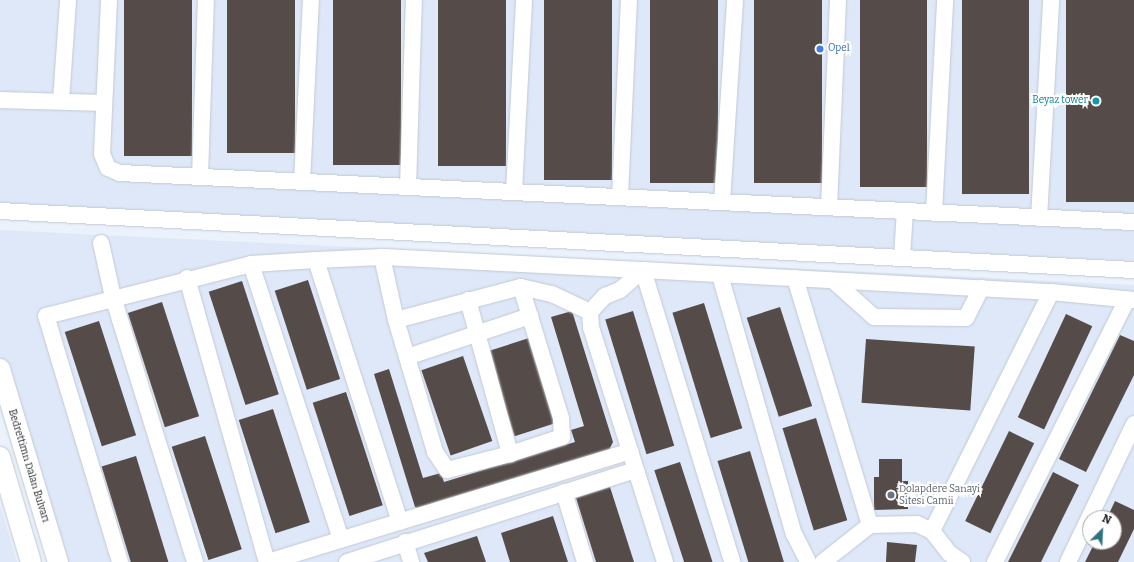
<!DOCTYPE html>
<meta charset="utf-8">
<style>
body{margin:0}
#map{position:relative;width:1134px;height:562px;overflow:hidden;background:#ebf2fc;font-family:Bitter,serif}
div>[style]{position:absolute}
.built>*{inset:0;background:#dee8f9}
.building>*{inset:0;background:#554b48;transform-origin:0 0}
.roads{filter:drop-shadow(0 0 1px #c3c9d3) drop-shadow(0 0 1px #c3c9d3)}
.minor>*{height:16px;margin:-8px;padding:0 8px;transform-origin:8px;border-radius:8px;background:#fff}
.major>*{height:20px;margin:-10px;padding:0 10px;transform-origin:10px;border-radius:10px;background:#fff}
.dots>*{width:11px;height:11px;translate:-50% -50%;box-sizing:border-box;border:2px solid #fff;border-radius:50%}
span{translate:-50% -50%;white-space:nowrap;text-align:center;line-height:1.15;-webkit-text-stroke:4px #fff;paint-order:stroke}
.shop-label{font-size:10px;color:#366cbe}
.left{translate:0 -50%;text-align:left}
.culture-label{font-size:10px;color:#0d838f}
.right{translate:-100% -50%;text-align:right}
.street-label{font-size:10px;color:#212327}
.worship-label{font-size:10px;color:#5b616d}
.north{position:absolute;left:1082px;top:510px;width:40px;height:40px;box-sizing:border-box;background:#fff;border:1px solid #a6a7a9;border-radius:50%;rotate:24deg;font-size:11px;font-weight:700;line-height:16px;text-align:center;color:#212327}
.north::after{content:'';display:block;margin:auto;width:14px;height:18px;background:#2d747f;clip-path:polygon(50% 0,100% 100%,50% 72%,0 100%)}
</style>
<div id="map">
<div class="built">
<i style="clip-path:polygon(0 0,1134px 0,1134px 261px,0 206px)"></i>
<i style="clip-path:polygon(evenodd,0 230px,1134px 285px,1134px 562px,63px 562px,0 356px,0 230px,1090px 518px,1114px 518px,1114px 542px,1090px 542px,1090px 518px)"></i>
<i style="clip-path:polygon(0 505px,17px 562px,0 562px)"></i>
</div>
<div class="building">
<i style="left:124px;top:0;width:68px;height:156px"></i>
<i style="left:227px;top:0;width:68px;height:153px"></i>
<i style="left:333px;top:0;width:68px;height:165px"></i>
<i style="left:438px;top:0;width:68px;height:166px"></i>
<i style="left:544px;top:0;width:68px;height:180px"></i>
<i style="left:650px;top:0;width:68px;height:183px"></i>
<i style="left:754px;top:0;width:68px;height:183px"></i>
<i style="left:860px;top:0;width:67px;height:187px"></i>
<i style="left:962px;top:0;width:67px;height:194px"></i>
<i style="left:1066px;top:0;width:68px;height:202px"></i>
<i style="left:308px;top:280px;width:104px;height:35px;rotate:72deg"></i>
<i style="left:242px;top:281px;width:119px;height:35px;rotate:72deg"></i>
<i style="left:162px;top:302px;width:120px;height:36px;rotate:72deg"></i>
<i style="left:704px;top:303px;width:131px;height:33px;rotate:73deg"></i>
<i style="left:780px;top:307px;width:104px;height:35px;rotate:72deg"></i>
<i style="clip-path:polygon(572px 311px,613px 442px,606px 456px,424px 511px,415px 507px,374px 374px,389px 369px,423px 478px,441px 473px,444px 482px,575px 442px,571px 430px,584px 426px,551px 317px)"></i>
<i style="left:633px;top:311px;width:141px;height:29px;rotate:73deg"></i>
<i style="left:1066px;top:314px;width:29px;height:114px;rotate:25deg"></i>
<i style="left:99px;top:321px;width:120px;height:36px;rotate:72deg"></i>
<i style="clip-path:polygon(1120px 335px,1134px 341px,1134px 375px,1086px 472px,1059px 459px)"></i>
<i style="left:529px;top:338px;width:89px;height:44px;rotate:72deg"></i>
<i style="left:866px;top:339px;width:109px;height:64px;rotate:4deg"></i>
<i style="left:463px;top:356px;width:90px;height:44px;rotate:71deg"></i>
<i style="left:346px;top:392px;width:119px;height:35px;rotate:72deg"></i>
<i style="left:273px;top:409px;width:119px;height:36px;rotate:72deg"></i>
<i style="left:816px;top:418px;width:107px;height:35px;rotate:73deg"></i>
<i style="left:1009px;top:431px;width:28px;height:100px;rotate:26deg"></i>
<i style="left:205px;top:436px;width:119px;height:35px;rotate:72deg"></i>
<i style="left:750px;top:451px;width:116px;height:34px;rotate:73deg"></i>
<i style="left:136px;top:456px;width:111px;height:36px;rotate:73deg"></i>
<i style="clip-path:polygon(879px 459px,902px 459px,902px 481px,908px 481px,908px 509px,874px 510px,874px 477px,879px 477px)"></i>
<i style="left:680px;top:462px;width:105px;height:27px;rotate:72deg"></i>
<i style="clip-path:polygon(1053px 472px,1079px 485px,1041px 562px,1008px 562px)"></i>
<i style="clip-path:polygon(610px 487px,634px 562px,596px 562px,576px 498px)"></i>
<i style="clip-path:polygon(1115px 501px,1134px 510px,1134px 529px,1118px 562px,1085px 562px,1095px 542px,1114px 542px,1114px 518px,1107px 518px)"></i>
<i style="clip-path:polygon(553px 516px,568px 562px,510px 562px,501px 533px)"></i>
<i style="clip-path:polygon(477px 536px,486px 562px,428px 562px,424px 553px)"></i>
<i style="clip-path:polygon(887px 542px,917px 545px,915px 562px,886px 562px)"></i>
</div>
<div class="roads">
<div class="minor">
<i style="left:109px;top:0;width:154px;rotate:92.6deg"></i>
<i style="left:102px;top:154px;width:15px;rotate:67deg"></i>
<i style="left:108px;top:168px;width:13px;rotate:23deg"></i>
<i style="left:120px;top:173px;width:1015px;rotate:2.77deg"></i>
<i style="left:0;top:100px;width:104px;rotate:1.7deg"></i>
<i style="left:61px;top:101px;width:101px;rotate:-86deg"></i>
<i style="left:200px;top:177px;width:177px;rotate:-88.1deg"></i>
<i style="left:302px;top:182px;width:182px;rotate:-87.2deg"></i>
<i style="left:408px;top:187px;width:187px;rotate:-88.2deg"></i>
<i style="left:514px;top:192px;width:192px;rotate:-87deg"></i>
<i style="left:620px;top:197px;width:197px;rotate:-87.4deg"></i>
<i style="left:722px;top:202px;width:202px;rotate:-86.3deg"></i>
<i style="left:829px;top:207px;width:207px;rotate:-87.5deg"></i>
<i style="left:0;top:211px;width:1136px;rotate:2.98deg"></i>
<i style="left:934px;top:213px;width:213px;rotate:-87deg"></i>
<i style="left:1039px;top:218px;width:218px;rotate:-86.8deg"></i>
<i style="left:101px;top:243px;width:55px;rotate:77.5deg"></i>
<i style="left:113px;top:297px;width:277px;rotate:72.8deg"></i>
<i style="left:902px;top:256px;width:45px;rotate:-86.2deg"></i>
<i style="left:382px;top:257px;width:65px;rotate:77.5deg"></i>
<i style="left:396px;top:320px;width:129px;rotate:-14.8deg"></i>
<i style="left:521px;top:287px;width:32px;rotate:13deg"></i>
<i style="left:552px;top:294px;width:42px;rotate:25.3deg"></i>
<i style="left:251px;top:264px;width:290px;rotate:71.9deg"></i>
<i style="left:720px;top:275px;width:269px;rotate:74.1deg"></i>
<i style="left:794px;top:534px;width:31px;rotate:63deg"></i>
<i style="left:187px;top:278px;width:295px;rotate:74.3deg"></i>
<i style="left:795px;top:278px;width:258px;rotate:73.1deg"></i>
<i style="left:836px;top:283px;width:51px;rotate:41.8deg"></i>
<i style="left:874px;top:317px;width:92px;rotate:0.6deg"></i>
<i style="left:966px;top:318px;width:34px;rotate:-63deg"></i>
<i style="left:468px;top:300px;width:160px;rotate:74.7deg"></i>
<i style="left:396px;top:320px;width:138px;rotate:73.5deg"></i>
<i style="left:435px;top:452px;width:22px;rotate:56deg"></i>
<i style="left:447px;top:470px;width:65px;rotate:-14.3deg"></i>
<i style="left:510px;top:454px;width:55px;rotate:-18.1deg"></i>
<i style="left:562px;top:437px;width:19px;rotate:-93deg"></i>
<i style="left:561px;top:418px;width:137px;rotate:-107deg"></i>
<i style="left:407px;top:357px;width:130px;rotate:-18.4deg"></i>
<i style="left:564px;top:492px;width:73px;rotate:73.3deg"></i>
<i style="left:400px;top:522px;width:275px;rotate:-107.8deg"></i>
<i style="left:316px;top:260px;width:66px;rotate:-2.6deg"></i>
<i style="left:382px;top:257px;width:261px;rotate:2.9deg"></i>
<i style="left:643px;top:270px;width:305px;rotate:73deg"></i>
<i style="left:932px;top:531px;width:267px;rotate:-63.5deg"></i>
<i style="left:405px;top:542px;width:21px;rotate:73deg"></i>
<i style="left:120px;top:562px;width:257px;rotate:-106.7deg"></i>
<i style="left:46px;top:316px;width:211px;rotate:-14.2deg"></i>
<i style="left:251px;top:264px;width:65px;rotate:-3.5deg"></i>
<i style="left:268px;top:562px;width:379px;rotate:-17deg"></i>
<i style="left:347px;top:562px;width:303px;rotate:-17.7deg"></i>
<i style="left:665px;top:562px;width:246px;rotate:-107.5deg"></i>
<i style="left:591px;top:327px;width:15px;rotate:-94deg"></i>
<i style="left:590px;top:312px;width:22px;rotate:-47deg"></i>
<i style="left:605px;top:296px;width:16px;rotate:-22deg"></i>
<i style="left:620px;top:290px;width:30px;rotate:-41deg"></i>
<i style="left:643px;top:270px;width:409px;rotate:3.1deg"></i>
<i style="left:1051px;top:292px;width:83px;rotate:5.5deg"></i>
<i style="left:823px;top:562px;width:60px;rotate:-38.2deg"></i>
<i style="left:870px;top:525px;width:47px;rotate:-1.2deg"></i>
<i style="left:917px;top:524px;width:17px;rotate:25deg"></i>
<i style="left:932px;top:531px;width:28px;rotate:52deg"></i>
<i style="left:949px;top:553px;width:16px;rotate:35deg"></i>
<i style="left:995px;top:562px;width:294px;rotate:-63.3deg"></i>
<i style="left:1068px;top:562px;width:153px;rotate:-64.4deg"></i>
</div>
<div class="major">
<i style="left:0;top:369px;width:202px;rotate:73.3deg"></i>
<i style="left:0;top:457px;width:109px;rotate:73.6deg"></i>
</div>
</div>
<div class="dots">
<i style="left:820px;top:49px;background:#3f7fe0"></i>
<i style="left:1096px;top:101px;background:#0f9aa8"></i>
<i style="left:891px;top:495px;background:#6b7280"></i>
</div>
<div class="shop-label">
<span class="left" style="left:828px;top:49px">Opel</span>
</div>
<div class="culture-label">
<span class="right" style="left:1088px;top:101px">Beyaz tower</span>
</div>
<div class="street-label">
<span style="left:28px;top:466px;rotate:73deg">Bedrettimn Dalan Bulvarı</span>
</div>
<div class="worship-label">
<span class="left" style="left:899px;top:495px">Dolapdere Sanayi<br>Sitesi Camii</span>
</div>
<div class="north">N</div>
</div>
